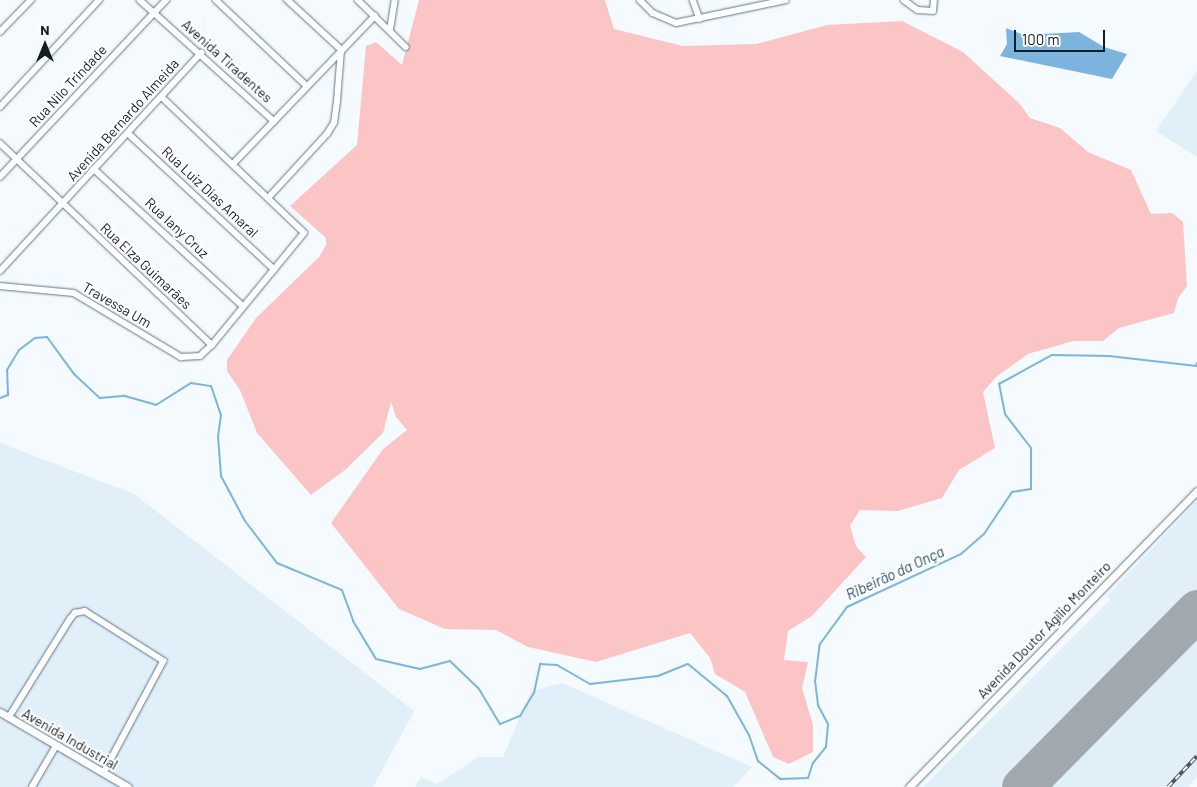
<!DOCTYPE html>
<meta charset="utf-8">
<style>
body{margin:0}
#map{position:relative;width:1197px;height:787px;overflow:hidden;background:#f4fafe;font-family:Barlow,sans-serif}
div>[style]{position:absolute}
.built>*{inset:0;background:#e1eff9}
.green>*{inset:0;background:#fbc5c6}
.water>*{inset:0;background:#7bb5dd}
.stream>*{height:2px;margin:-1px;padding:0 1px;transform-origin:1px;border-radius:1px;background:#7bb5dd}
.runway>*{height:41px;margin:-20.5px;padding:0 20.5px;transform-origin:20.5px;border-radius:20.5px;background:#a1a9ae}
.roads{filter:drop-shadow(0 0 1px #5c7687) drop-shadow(0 0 1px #5c7687)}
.minor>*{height:5.5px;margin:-2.75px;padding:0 2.75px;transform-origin:2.75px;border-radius:2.75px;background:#fff}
.tertiary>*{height:7px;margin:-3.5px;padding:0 3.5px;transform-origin:3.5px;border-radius:3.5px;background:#fff}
.rail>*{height:4px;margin-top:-2px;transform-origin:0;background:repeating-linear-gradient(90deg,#fff 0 5.5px,#4e585e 0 11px);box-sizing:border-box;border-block:1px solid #4e585e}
span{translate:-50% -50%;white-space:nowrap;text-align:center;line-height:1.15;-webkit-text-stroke:4.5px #fff;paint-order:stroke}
.street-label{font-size:14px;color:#121d24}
.water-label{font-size:15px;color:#1d4a65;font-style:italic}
.north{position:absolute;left:20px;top:20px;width:50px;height:50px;-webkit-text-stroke:4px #fff;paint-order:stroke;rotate:0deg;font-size:14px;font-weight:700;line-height:20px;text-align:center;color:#121d24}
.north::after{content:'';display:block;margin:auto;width:18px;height:22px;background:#121d24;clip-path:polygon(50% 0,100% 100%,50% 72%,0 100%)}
.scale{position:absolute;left:1014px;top:30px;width:91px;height:22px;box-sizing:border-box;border:2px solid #121d24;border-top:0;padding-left:6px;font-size:15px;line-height:18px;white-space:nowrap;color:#121d24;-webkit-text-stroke:4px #fff;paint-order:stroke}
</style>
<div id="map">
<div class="built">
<i style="clip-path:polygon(1197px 71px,1197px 157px,1156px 131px)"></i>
<i style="clip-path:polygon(0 443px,134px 494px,414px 711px,373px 787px,0 787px)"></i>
<i style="clip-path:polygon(1197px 501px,1197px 777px,1188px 787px,923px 787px,1110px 600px,1107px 596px)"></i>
<i style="clip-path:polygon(562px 683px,752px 767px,733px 787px,415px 787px,421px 777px,437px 784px,479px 757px,503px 757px,531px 691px)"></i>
</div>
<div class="green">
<i style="clip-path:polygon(419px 0,605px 0,614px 29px,683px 46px,756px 44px,827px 25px,902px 21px,963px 52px,1020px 104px,1030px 118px,1060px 128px,1088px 152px,1131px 170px,1151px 214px,1172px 213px,1183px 222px,1187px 286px,1178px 298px,1174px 313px,1119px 328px,1103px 341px,1073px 341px,1028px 354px,996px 377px,983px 392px,995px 448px,959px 470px,942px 498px,898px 511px,860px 510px,850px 526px,856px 546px,866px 557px,812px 616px,788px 631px,784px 660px,808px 662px,802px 688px,813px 725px,813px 752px,789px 764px,773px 757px,745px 692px,715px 674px,710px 658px,690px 633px,596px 662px,528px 647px,496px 630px,445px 629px,399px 609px,331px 523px,383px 449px,407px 430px,396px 417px,391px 402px,383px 433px,345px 470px,311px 495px,257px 433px,240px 390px,227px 371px,227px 360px,256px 318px,319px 257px,326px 245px,326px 238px,290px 206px,357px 145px,366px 46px,376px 42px,402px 65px)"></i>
</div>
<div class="water">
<i style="clip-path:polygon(1006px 28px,1024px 35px,1079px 32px,1104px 47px,1127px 54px,1112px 79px,1000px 56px,1007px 44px)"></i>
</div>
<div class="stream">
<i style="left:0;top:398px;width:9px;rotate:-21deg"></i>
<i style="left:8px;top:395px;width:25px;rotate:-92deg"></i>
<i style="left:7px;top:370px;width:23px;rotate:-59deg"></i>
<i style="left:19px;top:350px;width:20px;rotate:-37deg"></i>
<i style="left:35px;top:338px;width:12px;rotate:-5deg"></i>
<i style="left:47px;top:337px;width:46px;rotate:53.9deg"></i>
<i style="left:74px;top:374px;width:35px;rotate:43deg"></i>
<i style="left:100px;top:398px;width:25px;rotate:-5deg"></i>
<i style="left:125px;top:396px;width:32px;rotate:16deg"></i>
<i style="left:156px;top:405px;width:41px;rotate:-32.2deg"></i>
<i style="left:191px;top:383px;width:20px;rotate:9deg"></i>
<i style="left:211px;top:386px;width:31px;rotate:71deg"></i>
<i style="left:221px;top:415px;width:21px;rotate:98deg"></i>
<i style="left:218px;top:436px;width:40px;rotate:85.7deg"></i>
<i style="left:221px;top:476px;width:51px;rotate:61.9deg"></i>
<i style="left:245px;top:521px;width:53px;rotate:52.7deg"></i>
<i style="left:277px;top:563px;width:70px;rotate:22.6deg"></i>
<i style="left:342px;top:590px;width:33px;rotate:70deg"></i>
<i style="left:353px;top:621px;width:44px;rotate:58.8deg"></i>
<i style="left:376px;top:659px;width:45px;rotate:12.8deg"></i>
<i style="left:420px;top:669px;width:31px;rotate:-15deg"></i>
<i style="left:450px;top:661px;width:40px;rotate:44deg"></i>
<i style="left:479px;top:689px;width:41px;rotate:59deg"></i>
<i style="left:500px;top:724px;width:22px;rotate:-22deg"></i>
<i style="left:520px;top:716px;width:27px;rotate:-59deg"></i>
<i style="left:534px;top:693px;width:30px;rotate:-78deg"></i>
<i style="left:540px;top:664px;width:17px;rotate:3deg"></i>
<i style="left:557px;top:665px;width:38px;rotate:30deg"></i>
<i style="left:590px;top:684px;width:68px;rotate:-6.7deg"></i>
<i style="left:658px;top:676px;width:32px;rotate:-22deg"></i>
<i style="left:688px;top:664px;width:50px;rotate:39.4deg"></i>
<i style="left:727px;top:696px;width:45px;rotate:60.6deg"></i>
<i style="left:749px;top:735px;width:28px;rotate:71deg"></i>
<i style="left:758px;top:761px;width:28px;rotate:39deg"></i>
<i style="left:780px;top:779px;width:28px;rotate:-2deg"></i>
<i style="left:808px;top:778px;width:16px;rotate:-72deg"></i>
<i style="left:813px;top:763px;width:21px;rotate:-51deg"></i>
<i style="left:826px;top:747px;width:23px;rotate:-85deg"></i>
<i style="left:828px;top:724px;width:21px;rotate:-118deg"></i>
<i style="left:818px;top:705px;width:23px;rotate:-97deg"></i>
<i style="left:815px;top:682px;width:38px;rotate:-83deg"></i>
<i style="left:820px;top:644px;width:46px;rotate:-53.9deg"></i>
<i style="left:847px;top:607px;width:126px;rotate:-24.9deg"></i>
<i style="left:961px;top:554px;width:30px;rotate:-41deg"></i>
<i style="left:984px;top:534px;width:50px;rotate:-56.3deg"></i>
<i style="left:1012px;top:492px;width:19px;rotate:-9deg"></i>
<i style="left:1031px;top:489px;width:41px;rotate:-90deg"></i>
<i style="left:1031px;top:448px;width:43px;rotate:-127.4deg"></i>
<i style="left:1005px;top:414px;width:31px;rotate:-101deg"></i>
<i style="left:999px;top:384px;width:60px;rotate:-28.7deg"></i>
<i style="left:1052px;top:355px;width:57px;rotate:1deg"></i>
<i style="left:1109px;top:356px;width:88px;rotate:6.6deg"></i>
<i style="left:1196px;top:366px;width:3px;rotate:-72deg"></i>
</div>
<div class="runway">
<i style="left:1022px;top:787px;width:249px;rotate:-45.3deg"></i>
</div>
<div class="roads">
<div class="minor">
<i style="left:140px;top:0;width:181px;rotate:42.1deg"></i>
<i style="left:216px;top:0;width:125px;rotate:43.4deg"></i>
<i style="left:358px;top:0;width:67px;rotate:44.4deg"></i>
<i style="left:640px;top:0;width:18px;rotate:45deg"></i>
<i style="left:653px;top:13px;width:25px;rotate:23deg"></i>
<i style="left:676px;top:23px;width:112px;rotate:-11.8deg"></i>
<i style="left:693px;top:0;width:20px;rotate:70deg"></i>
<i style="left:904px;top:0;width:17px;rotate:36deg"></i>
<i style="left:918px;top:10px;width:15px;rotate:4deg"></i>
<i style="left:933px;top:11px;width:11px;rotate:-85deg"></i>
<i style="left:390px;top:30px;width:30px;rotate:-81deg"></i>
<i style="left:0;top:32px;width:45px;rotate:-45.9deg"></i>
<i style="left:0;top:107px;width:146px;rotate:-47.2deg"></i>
<i style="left:128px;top:133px;width:200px;rotate:43deg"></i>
<i style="left:0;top:143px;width:293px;rotate:43.6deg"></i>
<i style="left:233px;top:164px;width:205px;rotate:-46.2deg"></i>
<i style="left:94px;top:169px;width:201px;rotate:42.6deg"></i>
<i style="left:0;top:177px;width:243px;rotate:-46.8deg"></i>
<i style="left:269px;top:197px;width:86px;rotate:-47.4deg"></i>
<i style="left:327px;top:134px;width:13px;rotate:-58deg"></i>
<i style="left:334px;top:123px;width:22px;rotate:-82deg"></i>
<i style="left:337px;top:101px;width:51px;rotate:-85.5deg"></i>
<i style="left:341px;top:50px;width:74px;rotate:-137.2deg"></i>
<i style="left:0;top:271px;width:297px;rotate:-47.3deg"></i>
<i style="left:0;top:286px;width:74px;rotate:5.4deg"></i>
<i style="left:74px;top:293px;width:125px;rotate:30.9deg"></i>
<i style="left:181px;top:357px;width:19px;rotate:-3deg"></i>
<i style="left:200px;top:356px;width:16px;rotate:-43deg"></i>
<i style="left:212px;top:345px;width:145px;rotate:-50.6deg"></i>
<i style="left:304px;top:233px;width:197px;rotate:-136.4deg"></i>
<i style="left:9px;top:717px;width:115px;rotate:-58.1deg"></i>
<i style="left:70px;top:619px;width:8px;rotate:-50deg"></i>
<i style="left:75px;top:613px;width:10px;rotate:-11deg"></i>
<i style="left:85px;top:611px;width:93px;rotate:32.3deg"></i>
<i style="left:164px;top:661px;width:127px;rotate:118.2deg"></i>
<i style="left:32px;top:787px;width:48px;rotate:-59.7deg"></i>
</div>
<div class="tertiary">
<i style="left:0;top:712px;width:148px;rotate:30.4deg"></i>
<i style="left:909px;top:787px;width:413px;rotate:-45.8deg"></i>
</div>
</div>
<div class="rail">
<i style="left:1168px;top:787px;width:42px;rotate:-46.9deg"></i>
</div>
<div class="street-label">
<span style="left:227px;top:61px;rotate:42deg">Avenida Tiradentes</span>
<span style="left:68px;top:86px;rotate:-47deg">Rua Nilo Trindade</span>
<span style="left:123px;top:120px;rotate:-48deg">Avenida Bernardo Almeida</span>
<span style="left:210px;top:192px;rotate:43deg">Rua Luiz Dias Amaral</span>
<span style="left:177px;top:228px;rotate:43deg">Rua Iany Cruz</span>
<span style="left:146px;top:266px;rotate:43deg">Rua Elza Guimarães</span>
<span style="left:117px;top:305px;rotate:30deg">Travessa Um</span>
<span style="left:1044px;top:630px;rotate:-46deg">Avenida Doutor Agílio Monteiro</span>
<span style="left:70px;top:739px;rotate:30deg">Avenida Industrial</span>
</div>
<div class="water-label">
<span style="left:895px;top:573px;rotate:-25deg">Ribeirão da Onça</span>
</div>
<div class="north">N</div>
<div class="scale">100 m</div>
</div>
